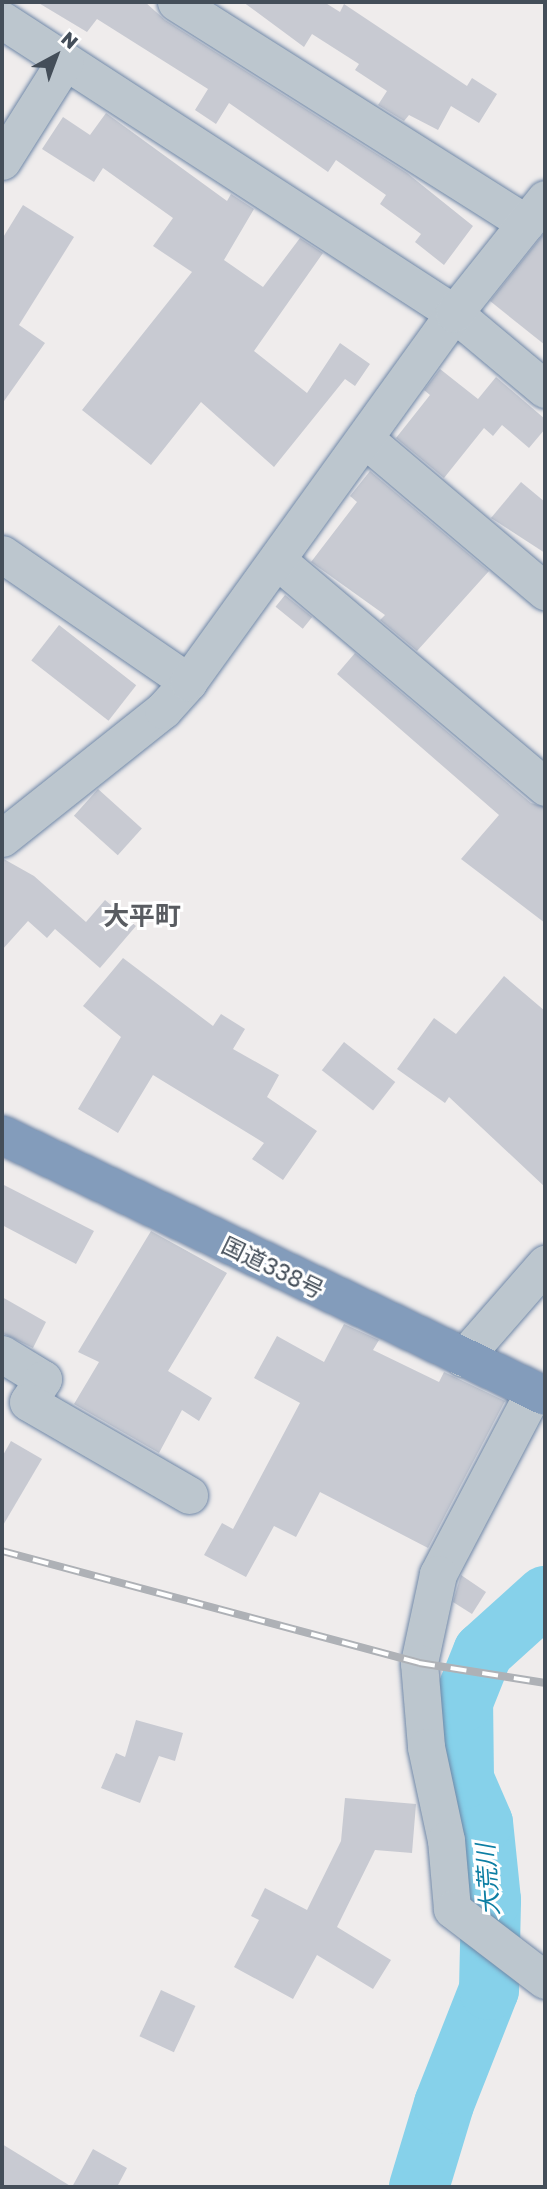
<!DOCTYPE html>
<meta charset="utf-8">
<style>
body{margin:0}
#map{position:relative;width:547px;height:2189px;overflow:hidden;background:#efecec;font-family:"Golos Text","Noto Sans JP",sans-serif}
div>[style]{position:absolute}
.river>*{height:60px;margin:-30px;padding:0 30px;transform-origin:30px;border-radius:30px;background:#86d1ea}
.building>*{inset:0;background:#c8cad2;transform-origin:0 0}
.roads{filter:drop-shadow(0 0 2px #6f87a7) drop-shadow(0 0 2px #6f87a7)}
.minor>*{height:37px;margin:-18.5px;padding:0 18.5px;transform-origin:18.5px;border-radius:18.5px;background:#bcc6ce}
.highway>*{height:38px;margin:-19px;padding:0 19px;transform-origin:19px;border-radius:19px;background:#839cbb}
.rail>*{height:8px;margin-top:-4px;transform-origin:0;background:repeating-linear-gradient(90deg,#fff 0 16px,#aeb1b6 0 32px);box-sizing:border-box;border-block:2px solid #aeb1b6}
span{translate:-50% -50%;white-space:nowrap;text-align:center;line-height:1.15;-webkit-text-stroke:6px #fff;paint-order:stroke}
.street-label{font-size:23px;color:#444e59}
.water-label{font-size:24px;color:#0d7ea3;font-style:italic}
.quarter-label{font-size:26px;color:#595c61;font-weight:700}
.frame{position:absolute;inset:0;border:4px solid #444e59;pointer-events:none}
.north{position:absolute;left:21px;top:21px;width:70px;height:70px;-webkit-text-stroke:5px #fff;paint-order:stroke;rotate:41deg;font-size:19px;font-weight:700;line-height:28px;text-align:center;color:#444e59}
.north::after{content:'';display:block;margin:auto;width:24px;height:32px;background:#444e59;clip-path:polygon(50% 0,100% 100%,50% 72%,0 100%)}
</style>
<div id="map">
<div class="river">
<i style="left:419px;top:2187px;width:87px;rotate:-73.2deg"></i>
<i style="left:444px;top:2104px;width:123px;rotate:-68.5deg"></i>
<i style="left:489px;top:1990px;width:90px;rotate:-88.7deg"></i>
<i style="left:491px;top:1900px;width:77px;rotate:-95.9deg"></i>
<i style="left:483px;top:1823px;width:48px;rotate:-113.4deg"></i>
<i style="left:464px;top:1779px;width:77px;rotate:-90.7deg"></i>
<i style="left:463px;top:1702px;width:54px;rotate:-68.2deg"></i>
<i style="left:483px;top:1652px;width:84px;rotate:-42.1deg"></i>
</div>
<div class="building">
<i style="clip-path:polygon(37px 2px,145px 2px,165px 20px,407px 173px,473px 226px,444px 265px,415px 242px,421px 234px,380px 204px,386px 195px,336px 160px,328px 172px,229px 103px,216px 124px,195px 110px,208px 89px,97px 19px,87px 32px)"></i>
<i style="clip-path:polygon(243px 2px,324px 2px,340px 12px,344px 4px,467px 86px,472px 78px,497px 94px,479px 123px,451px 106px,438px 130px,409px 115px,404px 121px,378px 105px,387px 91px,355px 70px,359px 64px,312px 34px,304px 47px)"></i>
<i style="clip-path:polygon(106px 113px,227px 201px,231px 194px,254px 209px,224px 260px,263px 287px,300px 238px,323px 253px,254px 351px,307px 393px,340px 343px,370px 364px,355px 386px,345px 379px,274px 467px,201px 402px,151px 465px,82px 410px,192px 272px,153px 246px,173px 218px,103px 168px,94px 182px,42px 149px,63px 117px,90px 135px)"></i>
<i style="clip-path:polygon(23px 205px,74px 237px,19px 325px,45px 343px,2px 404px,2px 239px)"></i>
<i style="clip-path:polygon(545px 232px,545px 345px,490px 301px)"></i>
<i style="clip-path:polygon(440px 369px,478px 399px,496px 377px,545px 419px,545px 429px,529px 448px,502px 425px,493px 436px,484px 428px,444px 478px,396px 438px,430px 395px,424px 390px)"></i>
<i style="clip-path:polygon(370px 471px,489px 571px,417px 651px,380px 620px,385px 615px,311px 562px,357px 502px,350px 496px)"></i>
<i style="clip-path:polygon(521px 482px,545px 502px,545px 553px,491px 518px)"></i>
<i style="left:285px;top:595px;width:35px;height:15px;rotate:39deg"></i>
<i style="left:59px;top:625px;width:98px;height:45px;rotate:38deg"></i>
<i style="clip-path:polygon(355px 653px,531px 803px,545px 807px,545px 923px,461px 859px,499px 815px,337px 674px)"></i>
<i style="left:98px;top:789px;width:59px;height:36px;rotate:42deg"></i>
<i style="clip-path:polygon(2px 858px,34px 876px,86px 922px,105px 900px,136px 926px,100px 968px,55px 929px,47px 938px,28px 921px,2px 950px)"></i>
<i style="clip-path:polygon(123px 958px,213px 1026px,221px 1014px,245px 1029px,233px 1049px,279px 1075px,267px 1097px,317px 1131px,283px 1180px,252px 1159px,264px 1143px,153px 1075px,118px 1133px,78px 1109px,121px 1037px,83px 1006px)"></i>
<i style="clip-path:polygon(504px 976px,545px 1011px,545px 1187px,449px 1097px,445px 1103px,397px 1069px,434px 1018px,456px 1034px)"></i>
<i style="left:344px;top:1042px;width:65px;height:36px;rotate:38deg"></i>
<i style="clip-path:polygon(2px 1184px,94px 1231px,76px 1264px,2px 1225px)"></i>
<i style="clip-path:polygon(151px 1231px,227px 1273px,168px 1371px,212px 1398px,199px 1421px,182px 1410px,159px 1453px,74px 1404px,99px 1362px,78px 1352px)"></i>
<i style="clip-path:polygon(2px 1297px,46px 1322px,33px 1348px,2px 1333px)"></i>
<i style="clip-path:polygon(344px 1324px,379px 1340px,373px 1350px,439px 1382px,444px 1372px,505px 1401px,428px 1548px,320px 1492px,296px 1537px,274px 1526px,246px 1577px,204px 1555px,222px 1523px,233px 1529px,300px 1403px,254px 1378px,277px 1336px,324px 1362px)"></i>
<i style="clip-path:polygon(11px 1441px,42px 1459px,2px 1527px,2px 1457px)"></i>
<i style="clip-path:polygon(461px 1575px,486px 1592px,472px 1614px,453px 1602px)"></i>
<i style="clip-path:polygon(136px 1720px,183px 1733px,175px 1761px,159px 1756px,140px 1803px,101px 1788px,116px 1753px,125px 1757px)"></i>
<i style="clip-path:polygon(345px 1798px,416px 1804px,412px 1853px,375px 1850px,337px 1927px,391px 1960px,373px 1989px,317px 1955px,293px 1999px,234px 1967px,259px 1920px,251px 1916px,265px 1888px,307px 1910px,341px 1841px)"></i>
<i style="left:161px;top:1990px;width:38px;height:51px;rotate:25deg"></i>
<i style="clip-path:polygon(2px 2144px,72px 2187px,93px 2149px,127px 2168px,117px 2187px,2px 2187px)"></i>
</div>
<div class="roads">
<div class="minor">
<i style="left:176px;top:2px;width:414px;rotate:32.3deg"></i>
<i style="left:2px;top:20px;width:539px;rotate:32.95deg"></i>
<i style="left:454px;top:313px;width:119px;rotate:39.9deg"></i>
<i style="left:2px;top:161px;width:118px;rotate:-57.8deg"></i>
<i style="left:365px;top:439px;width:236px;rotate:40.2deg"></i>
<i style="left:2px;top:554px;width:226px;rotate:34.5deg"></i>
<i style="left:278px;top:561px;width:350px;rotate:40.2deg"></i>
<i style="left:2px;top:838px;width:206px;rotate:-38.5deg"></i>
<i style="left:163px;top:710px;width:38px;rotate:-48deg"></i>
<i style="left:188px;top:682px;width:455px;rotate:-54.2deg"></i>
<i style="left:454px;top:313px;width:146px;rotate:-51.4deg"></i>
<i style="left:2px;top:1354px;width:48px;rotate:31.4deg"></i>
<i style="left:43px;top:1379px;width:27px;rotate:123deg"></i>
<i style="left:28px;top:1402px;width:186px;rotate:30deg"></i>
<i style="left:463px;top:1358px;width:125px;rotate:-48.9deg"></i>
<i style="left:534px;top:1391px;width:207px;rotate:117.7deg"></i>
<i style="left:438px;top:1574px;width:91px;rotate:102.1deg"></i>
<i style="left:419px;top:1663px;width:84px;rotate:85.2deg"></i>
<i style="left:426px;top:1747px;width:95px;rotate:77.9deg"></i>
<i style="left:446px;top:1840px;width:69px;rotate:85deg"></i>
<i style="left:452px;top:1909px;width:117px;rotate:37.4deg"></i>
</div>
<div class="highway">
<i style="left:2px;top:1135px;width:602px;rotate:25.67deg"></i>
</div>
</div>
<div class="rail">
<i style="left:2px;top:1551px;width:432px;rotate:15deg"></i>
<i style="left:419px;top:1663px;width:128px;rotate:9deg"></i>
</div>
<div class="street-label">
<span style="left:273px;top:1267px;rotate:26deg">国道338号</span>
</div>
<div class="water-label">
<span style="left:487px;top:1880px;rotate:-94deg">大荒川</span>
</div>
<div class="quarter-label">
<span style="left:142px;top:916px">大平町</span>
</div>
<div class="frame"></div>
<div class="north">N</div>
</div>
